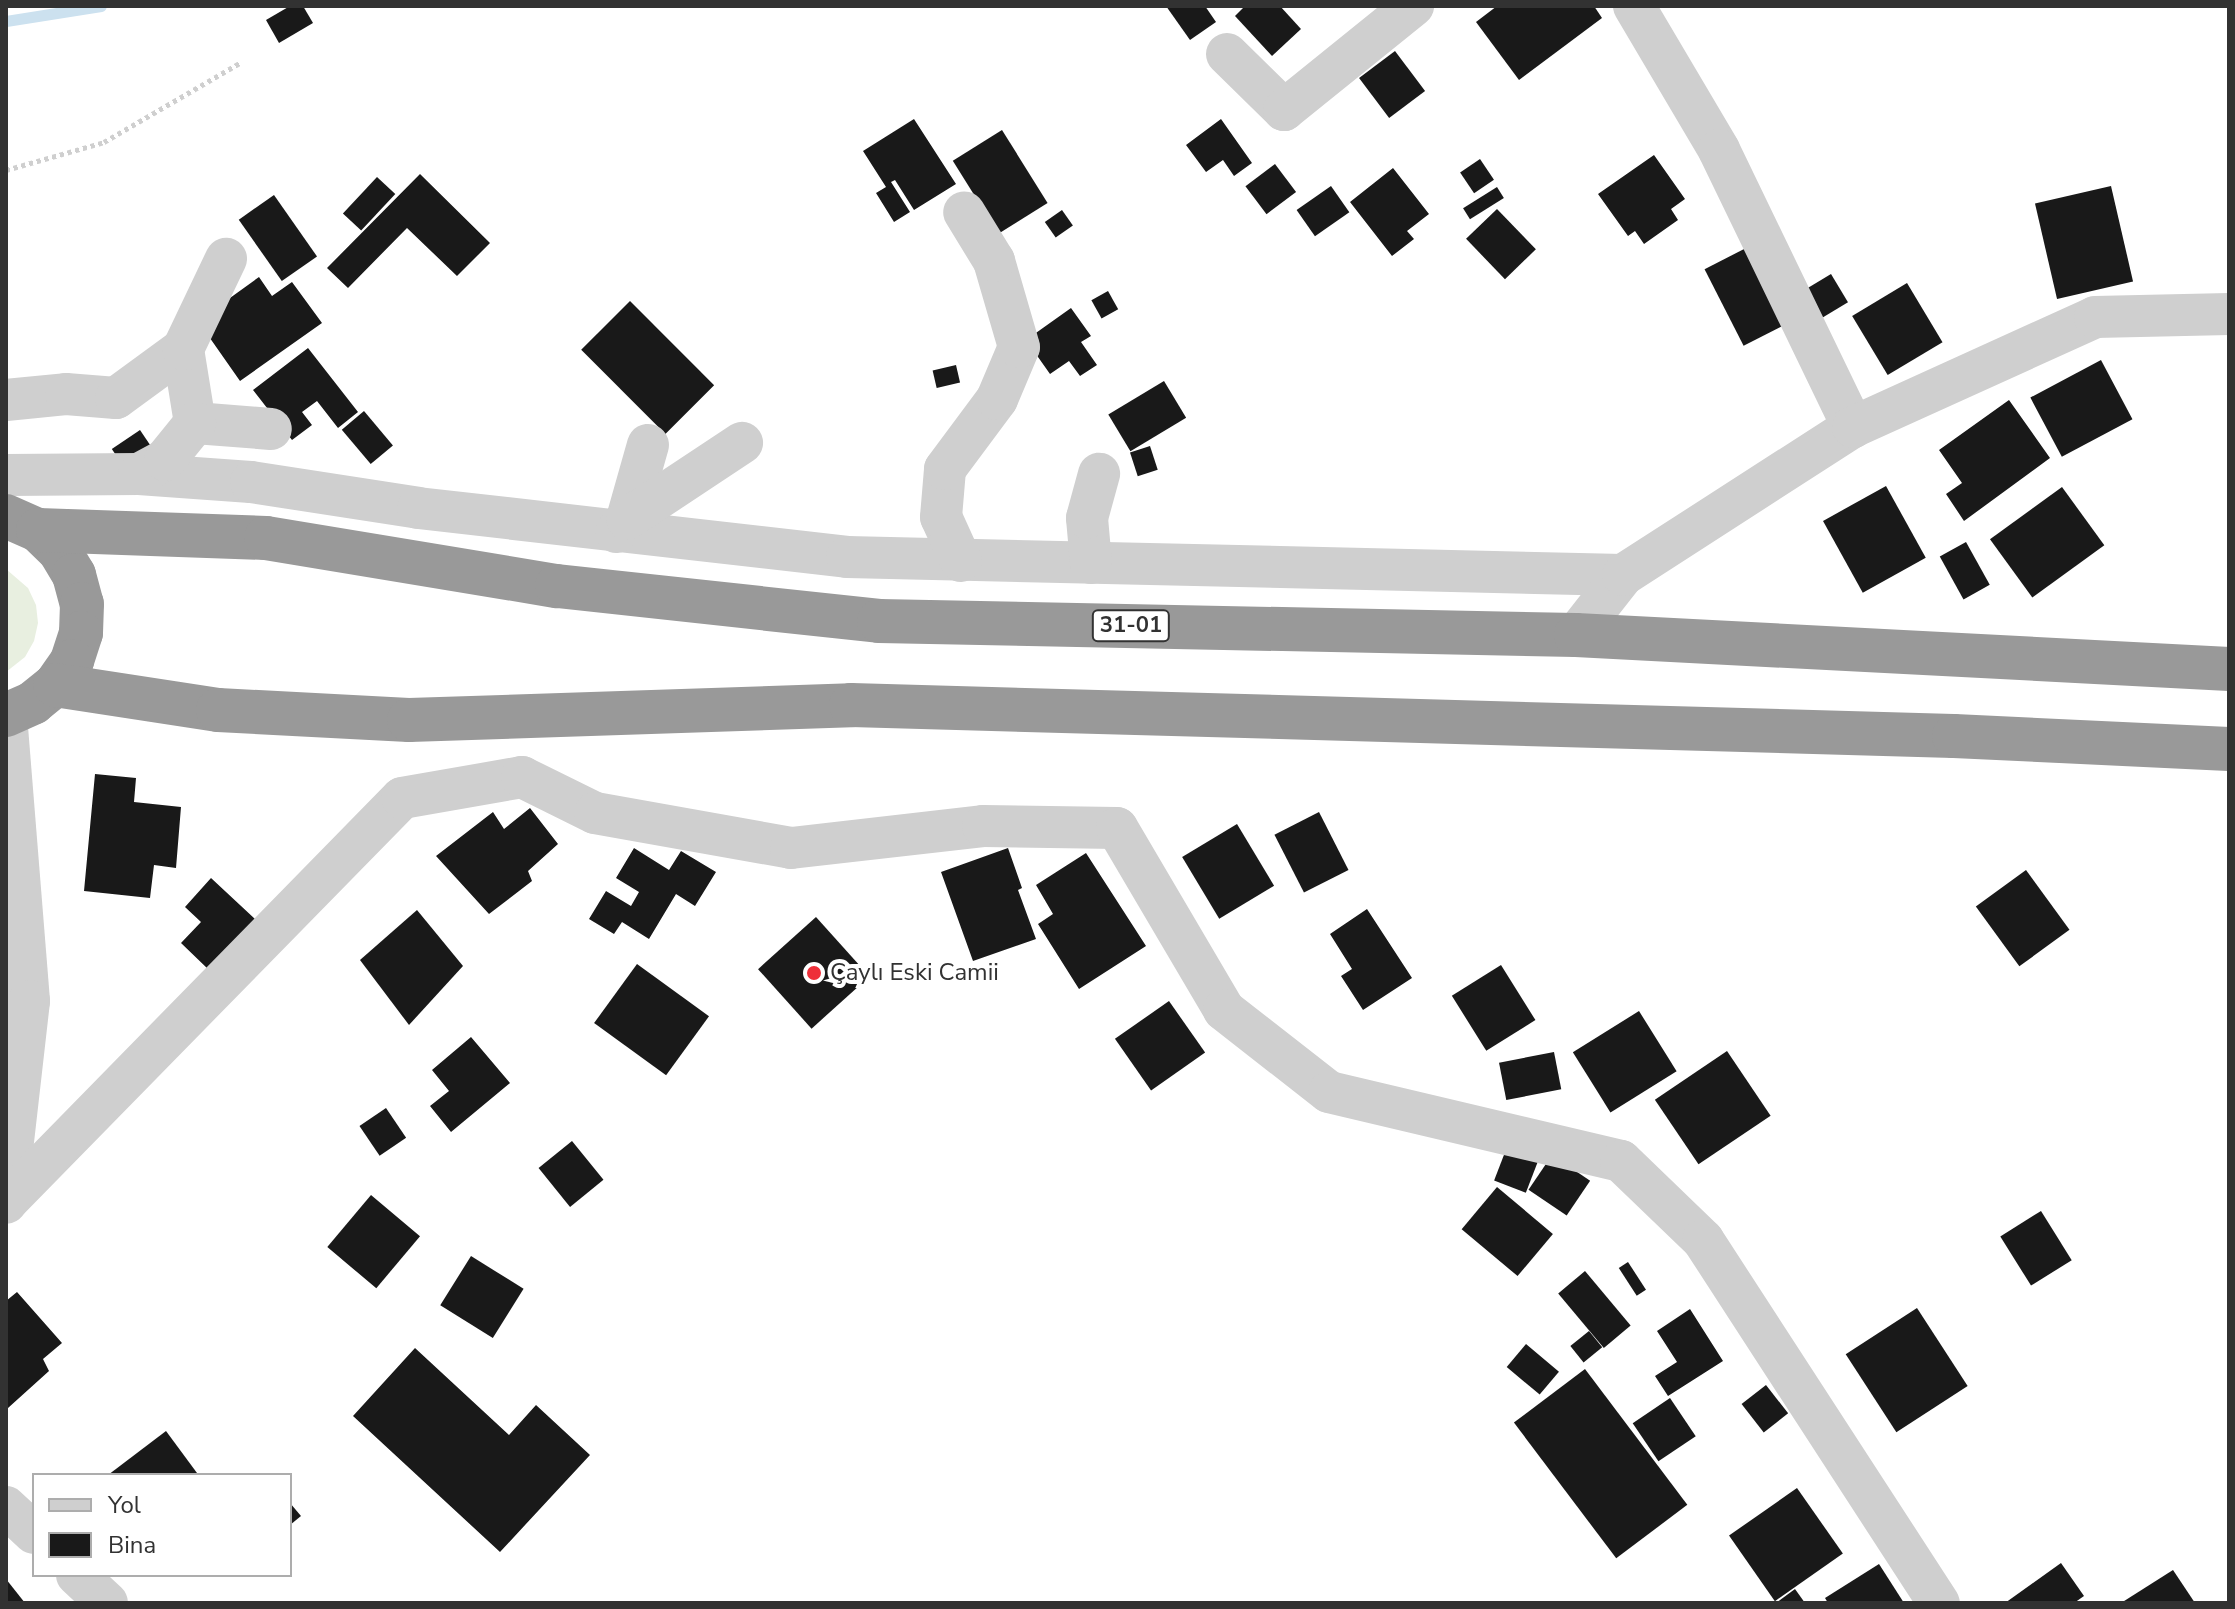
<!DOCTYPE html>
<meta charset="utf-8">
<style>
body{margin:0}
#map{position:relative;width:2235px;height:1609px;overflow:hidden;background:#fff;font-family:"Nunito Sans",sans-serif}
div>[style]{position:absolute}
.green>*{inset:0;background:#e8efe0}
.stream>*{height:11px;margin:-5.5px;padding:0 5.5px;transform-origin:5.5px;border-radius:5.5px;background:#cce1ef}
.building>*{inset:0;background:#191919;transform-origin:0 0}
.path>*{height:5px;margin-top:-2.5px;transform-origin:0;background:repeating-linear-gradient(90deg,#cfcfcf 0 4px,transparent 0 8px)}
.minor>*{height:42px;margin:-21px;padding:0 21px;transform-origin:21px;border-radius:21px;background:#cfcfcf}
.highway>*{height:44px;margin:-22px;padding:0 22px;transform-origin:22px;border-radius:22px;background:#999}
.dots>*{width:22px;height:22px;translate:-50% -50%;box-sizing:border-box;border:4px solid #fff;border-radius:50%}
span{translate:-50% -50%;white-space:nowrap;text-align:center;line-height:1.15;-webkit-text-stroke:8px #fff;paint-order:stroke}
.shield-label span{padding:2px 6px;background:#fff;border:2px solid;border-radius:6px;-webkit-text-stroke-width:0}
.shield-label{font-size:22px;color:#323232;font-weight:700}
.poi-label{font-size:24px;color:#323232}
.left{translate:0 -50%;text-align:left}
.frame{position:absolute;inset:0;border:8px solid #323232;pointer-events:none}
.legend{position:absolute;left:32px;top:1473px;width:260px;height:104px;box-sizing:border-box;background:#fff;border:2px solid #adadad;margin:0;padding:10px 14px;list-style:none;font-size:24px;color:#323232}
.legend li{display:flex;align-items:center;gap:16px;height:40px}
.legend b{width:40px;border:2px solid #adadad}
</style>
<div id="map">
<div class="green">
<i style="clip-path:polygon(6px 569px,28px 588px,36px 605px,38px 623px,34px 641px,25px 657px,6px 672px)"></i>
</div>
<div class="stream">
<i style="left:6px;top:21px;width:96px;rotate:-9deg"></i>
</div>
<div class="building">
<i style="clip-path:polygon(290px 6px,303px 6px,313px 23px,279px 43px,266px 20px)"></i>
<i style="clip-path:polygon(1166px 6px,1205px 6px,1216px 22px,1190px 40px)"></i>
<i style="clip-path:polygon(1245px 6px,1280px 6px,1301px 29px,1272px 56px,1235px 16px)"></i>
<i style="clip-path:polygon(1497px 6px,1594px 6px,1602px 18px,1519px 80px,1476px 22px)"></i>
<i style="left:1395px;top:51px;width:50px;height:45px;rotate:53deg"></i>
<i style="clip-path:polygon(914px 119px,956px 184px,914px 210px,895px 180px,891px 182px,910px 212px,894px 222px,876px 193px,886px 187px,863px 151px)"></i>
<i style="clip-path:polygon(1221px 119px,1252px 163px,1234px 176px,1223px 160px,1206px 172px,1186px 145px)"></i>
<i style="left:1002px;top:130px;width:86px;height:58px;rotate:58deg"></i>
<i style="clip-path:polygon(1654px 155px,1685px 199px,1671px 209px,1678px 220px,1644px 244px,1635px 231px,1628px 236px,1598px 194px)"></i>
<i style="left:1480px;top:159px;width:25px;height:24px;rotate:56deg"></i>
<i style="left:1275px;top:164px;width:35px;height:37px;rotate:53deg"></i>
<i style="clip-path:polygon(1393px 168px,1429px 214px,1407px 231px,1414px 239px,1392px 256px,1350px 202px)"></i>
<i style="clip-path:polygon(420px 174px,490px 243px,457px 276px,407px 228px,348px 288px,327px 268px)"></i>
<i style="left:377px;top:177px;width:25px;height:50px;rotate:43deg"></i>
<i style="left:1331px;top:186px;width:32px;height:42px;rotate:55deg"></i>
<i style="left:2111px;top:186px;width:98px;height:78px;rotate:77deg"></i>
<i style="left:1497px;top:187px;width:13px;height:40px;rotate:58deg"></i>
<i style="left:274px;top:195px;width:75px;height:43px;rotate:55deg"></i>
<i style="left:1497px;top:209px;width:56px;height:43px;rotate:46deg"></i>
<i style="left:1062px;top:210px;width:19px;height:21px;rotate:55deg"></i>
<i style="left:1750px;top:246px;width:86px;height:51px;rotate:63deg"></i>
<i style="left:1831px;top:274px;width:33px;height:31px;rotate:59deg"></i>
<i style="clip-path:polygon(259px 277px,272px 296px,292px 282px,322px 323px,240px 381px,198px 321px)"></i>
<i style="left:1907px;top:283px;width:69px;height:64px;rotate:59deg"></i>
<i style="left:1108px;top:291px;width:21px;height:19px;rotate:61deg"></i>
<i style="left:630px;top:301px;width:119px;height:69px;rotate:45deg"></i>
<i style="clip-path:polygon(1071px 308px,1091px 336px,1081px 342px,1097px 365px,1080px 376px,1069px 361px,1050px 374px,1026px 340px)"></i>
<i style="clip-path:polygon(308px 348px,358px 412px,338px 428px,317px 401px,302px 412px,312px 425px,292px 440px,253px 390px)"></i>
<i style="left:2101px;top:360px;width:67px;height:80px;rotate:62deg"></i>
<i style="left:956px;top:365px;width:18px;height:24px;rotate:77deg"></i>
<i style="left:1164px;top:381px;width:43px;height:65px;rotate:59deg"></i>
<i style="clip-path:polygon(2009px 400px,2050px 458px,1964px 521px,1946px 494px,1962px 483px,1939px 450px)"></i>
<i style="left:364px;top:411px;width:45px;height:29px;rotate:50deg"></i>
<i style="left:140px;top:430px;width:22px;height:34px;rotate:56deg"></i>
<i style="left:1150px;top:446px;width:25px;height:21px;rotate:72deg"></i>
<i style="left:1886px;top:486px;width:82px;height:72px;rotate:61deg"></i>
<i style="left:2062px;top:487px;width:72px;height:89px;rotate:54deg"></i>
<i style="left:1966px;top:542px;width:49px;height:30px;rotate:61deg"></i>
<i style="clip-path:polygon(95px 774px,136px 778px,134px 802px,181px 807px,176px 868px,154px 865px,150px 898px,84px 891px)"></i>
<i style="clip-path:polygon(530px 808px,558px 844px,528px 871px,532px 881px,489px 914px,436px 856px,493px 812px,504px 829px)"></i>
<i style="left:1319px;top:812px;width:65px;height:50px;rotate:63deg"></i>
<i style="left:1237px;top:824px;width:72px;height:64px;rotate:59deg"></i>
<i style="clip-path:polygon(634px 848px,669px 870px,681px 851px,716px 872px,695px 906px,676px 894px,649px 939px,622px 922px,614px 934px,589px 919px,606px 891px,631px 906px,639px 892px,616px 878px)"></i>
<i style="clip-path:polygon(1008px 848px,1022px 888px,1018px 890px,1036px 939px,973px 961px,941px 872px)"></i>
<i style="clip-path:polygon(1086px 853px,1146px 946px,1079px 989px,1038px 924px,1053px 914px,1036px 885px)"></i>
<i style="left:2026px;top:870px;width:74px;height:62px;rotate:54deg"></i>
<i style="clip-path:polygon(211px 878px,255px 919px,209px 970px,181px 943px,201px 922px,185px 907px)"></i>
<i style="clip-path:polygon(1367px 909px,1412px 978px,1363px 1010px,1341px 976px,1352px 969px,1330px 934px)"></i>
<i style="clip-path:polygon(417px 910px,463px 966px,409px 1025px,360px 960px)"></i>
<i style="left:816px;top:917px;width:80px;height:78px;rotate:48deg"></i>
<i style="left:637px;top:964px;width:89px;height:73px;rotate:36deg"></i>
<i style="left:1501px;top:965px;width:65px;height:58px;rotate:58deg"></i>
<i style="left:1169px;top:1001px;width:63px;height:66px;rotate:55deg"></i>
<i style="left:1639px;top:1011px;width:71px;height:78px;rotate:58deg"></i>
<i style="clip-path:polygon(471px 1037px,510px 1083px,451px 1132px,430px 1106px,449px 1091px,432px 1070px)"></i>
<i style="left:1727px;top:1051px;width:78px;height:87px;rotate:56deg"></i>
<i style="left:1554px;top:1052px;width:38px;height:56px;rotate:79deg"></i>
<i style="left:386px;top:1108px;width:36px;height:32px;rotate:56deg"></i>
<i style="left:572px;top:1141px;width:50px;height:43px;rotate:51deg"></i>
<i style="left:1507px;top:1147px;width:34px;height:36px;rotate:21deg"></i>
<i style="left:1552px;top:1155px;width:46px;height:42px;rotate:34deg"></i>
<i style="left:1497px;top:1187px;width:73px;height:55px;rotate:40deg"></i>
<i style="left:371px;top:1195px;width:64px;height:68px;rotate:40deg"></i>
<i style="left:2041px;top:1211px;width:58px;height:48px;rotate:58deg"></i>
<i style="left:471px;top:1256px;width:62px;height:58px;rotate:32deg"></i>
<i style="left:1628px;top:1262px;width:33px;height:11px;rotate:57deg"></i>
<i style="left:1585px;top:1271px;width:71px;height:35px;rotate:50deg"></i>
<i style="clip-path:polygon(17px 1292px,62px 1343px,43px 1359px,49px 1371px,8px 1408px,6px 1301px)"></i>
<i style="left:1917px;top:1308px;width:93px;height:85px;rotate:57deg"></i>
<i style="clip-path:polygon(1690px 1309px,1723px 1361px,1668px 1396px,1655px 1376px,1677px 1362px,1657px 1331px)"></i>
<i style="left:1589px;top:1331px;width:21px;height:24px;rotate:51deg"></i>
<i style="left:1526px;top:1344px;width:43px;height:30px;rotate:40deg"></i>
<i style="clip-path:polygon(415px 1348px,509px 1435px,536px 1405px,590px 1455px,500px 1552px,353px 1416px)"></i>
<i style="left:1585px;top:1369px;width:170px;height:89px;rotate:53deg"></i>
<i style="left:1766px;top:1385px;width:36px;height:31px;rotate:52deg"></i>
<i style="left:1670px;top:1398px;width:46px;height:45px;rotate:56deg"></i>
<i style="clip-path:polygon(166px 1431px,197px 1473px,108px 1475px)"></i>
<i style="left:1797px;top:1488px;width:80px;height:83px;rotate:55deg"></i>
<i style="clip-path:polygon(290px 1503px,301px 1516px,290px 1525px)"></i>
<i style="clip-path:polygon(2061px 1563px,2084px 1596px,2074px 1603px,2005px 1603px)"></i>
<i style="clip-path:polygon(1879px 1564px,1904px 1603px,1828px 1603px,1825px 1598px)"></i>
<i style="clip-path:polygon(2173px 1570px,2195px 1603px,2121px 1603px)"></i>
<i style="clip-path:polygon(6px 1579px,25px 1603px,6px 1603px)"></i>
<i style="clip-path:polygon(1795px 1589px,1805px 1603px,1776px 1603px)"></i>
</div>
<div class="path">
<i style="left:6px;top:170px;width:102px;rotate:-15.9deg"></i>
<i style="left:104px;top:142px;width:157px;rotate:-30.2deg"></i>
</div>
<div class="minor">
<i style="left:1634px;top:6px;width:167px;rotate:59.4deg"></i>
<i style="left:1719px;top:150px;width:308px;rotate:64.2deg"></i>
<i style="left:1227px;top:54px;width:80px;rotate:44.5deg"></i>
<i style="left:1284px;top:110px;width:166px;rotate:-38.9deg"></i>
<i style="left:183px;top:349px;width:75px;rotate:80.8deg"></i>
<i style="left:195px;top:423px;width:76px;rotate:4.5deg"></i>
<i style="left:6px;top:400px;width:60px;rotate:-5.7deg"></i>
<i style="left:66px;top:394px;width:50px;rotate:4.6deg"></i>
<i style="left:116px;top:398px;width:83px;rotate:-36.2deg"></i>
<i style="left:183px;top:349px;width:100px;rotate:-64.5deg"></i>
<i style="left:139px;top:474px;width:112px;rotate:4.1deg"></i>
<i style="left:251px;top:482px;width:169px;rotate:8.8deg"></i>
<i style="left:418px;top:508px;width:432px;rotate:6.5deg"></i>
<i style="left:847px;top:557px;width:776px;rotate:1.33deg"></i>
<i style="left:6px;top:475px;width:133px;rotate:-0.4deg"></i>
<i style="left:139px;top:474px;width:30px;rotate:-28deg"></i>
<i style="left:165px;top:460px;width:48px;rotate:-51deg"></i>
<i style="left:627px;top:519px;width:77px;rotate:-74.2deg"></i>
<i style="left:616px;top:532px;width:17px;rotate:-50deg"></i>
<i style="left:627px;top:519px;width:138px;rotate:-33.5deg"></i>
<i style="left:961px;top:561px;width:48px;rotate:-114.4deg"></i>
<i style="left:941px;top:517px;width:48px;rotate:-85.2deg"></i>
<i style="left:945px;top:469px;width:87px;rotate:-53.4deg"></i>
<i style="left:997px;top:399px;width:56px;rotate:-67.1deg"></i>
<i style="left:1019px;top:347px;width:90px;rotate:-106.2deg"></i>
<i style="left:994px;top:261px;width:57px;rotate:-121.5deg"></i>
<i style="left:1091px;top:563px;width:45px;rotate:-95.1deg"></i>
<i style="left:1087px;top:518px;width:46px;rotate:-74.7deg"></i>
<i style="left:1576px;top:635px;width:76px;rotate:-51.9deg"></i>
<i style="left:1623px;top:575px;width:274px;rotate:-32.8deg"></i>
<i style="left:1853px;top:427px;width:266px;rotate:-24.4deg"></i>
<i style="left:2095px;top:317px;width:134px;rotate:-1.3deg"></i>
<i style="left:6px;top:715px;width:287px;rotate:85.4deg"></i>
<i style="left:29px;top:1001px;width:203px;rotate:96.5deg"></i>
<i style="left:9px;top:1199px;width:561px;rotate:-45.58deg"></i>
<i style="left:402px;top:798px;width:122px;rotate:-9.9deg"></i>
<i style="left:522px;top:777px;width:81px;rotate:26.3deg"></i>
<i style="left:595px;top:813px;width:199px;rotate:10.1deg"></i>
<i style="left:791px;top:848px;width:193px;rotate:-6.5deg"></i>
<i style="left:983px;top:826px;width:134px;rotate:0.9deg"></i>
<i style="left:1117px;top:828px;width:211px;rotate:59.5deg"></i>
<i style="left:1224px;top:1010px;width:133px;rotate:38deg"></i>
<i style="left:1329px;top:1092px;width:300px;rotate:13.3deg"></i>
<i style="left:1621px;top:1161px;width:114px;rotate:43.9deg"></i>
<i style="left:1703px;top:1240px;width:433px;rotate:57deg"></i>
<i style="left:6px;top:1507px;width:38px;rotate:43deg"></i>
<i style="left:77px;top:1575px;width:41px;rotate:43deg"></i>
</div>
<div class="highway">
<i style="left:6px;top:516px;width:35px;rotate:24deg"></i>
<i style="left:38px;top:530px;width:29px;rotate:44deg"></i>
<i style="left:59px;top:550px;width:29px;rotate:59deg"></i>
<i style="left:74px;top:575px;width:30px;rotate:75deg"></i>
<i style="left:82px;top:604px;width:29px;rotate:92deg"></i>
<i style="left:81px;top:633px;width:29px;rotate:108deg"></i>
<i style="left:72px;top:661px;width:29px;rotate:125deg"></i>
<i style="left:55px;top:685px;width:28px;rotate:141deg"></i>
<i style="left:33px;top:703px;width:30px;rotate:156deg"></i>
<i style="left:38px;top:530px;width:228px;rotate:2deg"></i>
<i style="left:266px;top:538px;width:295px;rotate:9.4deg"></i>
<i style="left:557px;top:586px;width:324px;rotate:6.2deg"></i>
<i style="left:879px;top:621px;width:697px;rotate:1.15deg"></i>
<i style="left:1576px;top:635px;width:654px;rotate:2.98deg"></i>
<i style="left:55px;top:685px;width:165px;rotate:8.7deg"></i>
<i style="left:218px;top:710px;width:191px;rotate:3deg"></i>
<i style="left:409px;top:720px;width:442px;rotate:-1.9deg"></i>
<i style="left:851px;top:705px;width:1103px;rotate:1.61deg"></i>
<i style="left:1954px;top:736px;width:275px;rotate:2.7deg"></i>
</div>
<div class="dots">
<i style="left:814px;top:973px;background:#ee2f39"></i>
</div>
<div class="shield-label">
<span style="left:1131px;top:626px">31-01</span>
</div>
<div class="poi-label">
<span class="left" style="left:830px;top:973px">Çaylı Eski Camii</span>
</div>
<div class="frame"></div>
<ul class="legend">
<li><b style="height:10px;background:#cfcfcf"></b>Yol</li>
<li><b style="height:22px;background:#191919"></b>Bina</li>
</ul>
</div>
